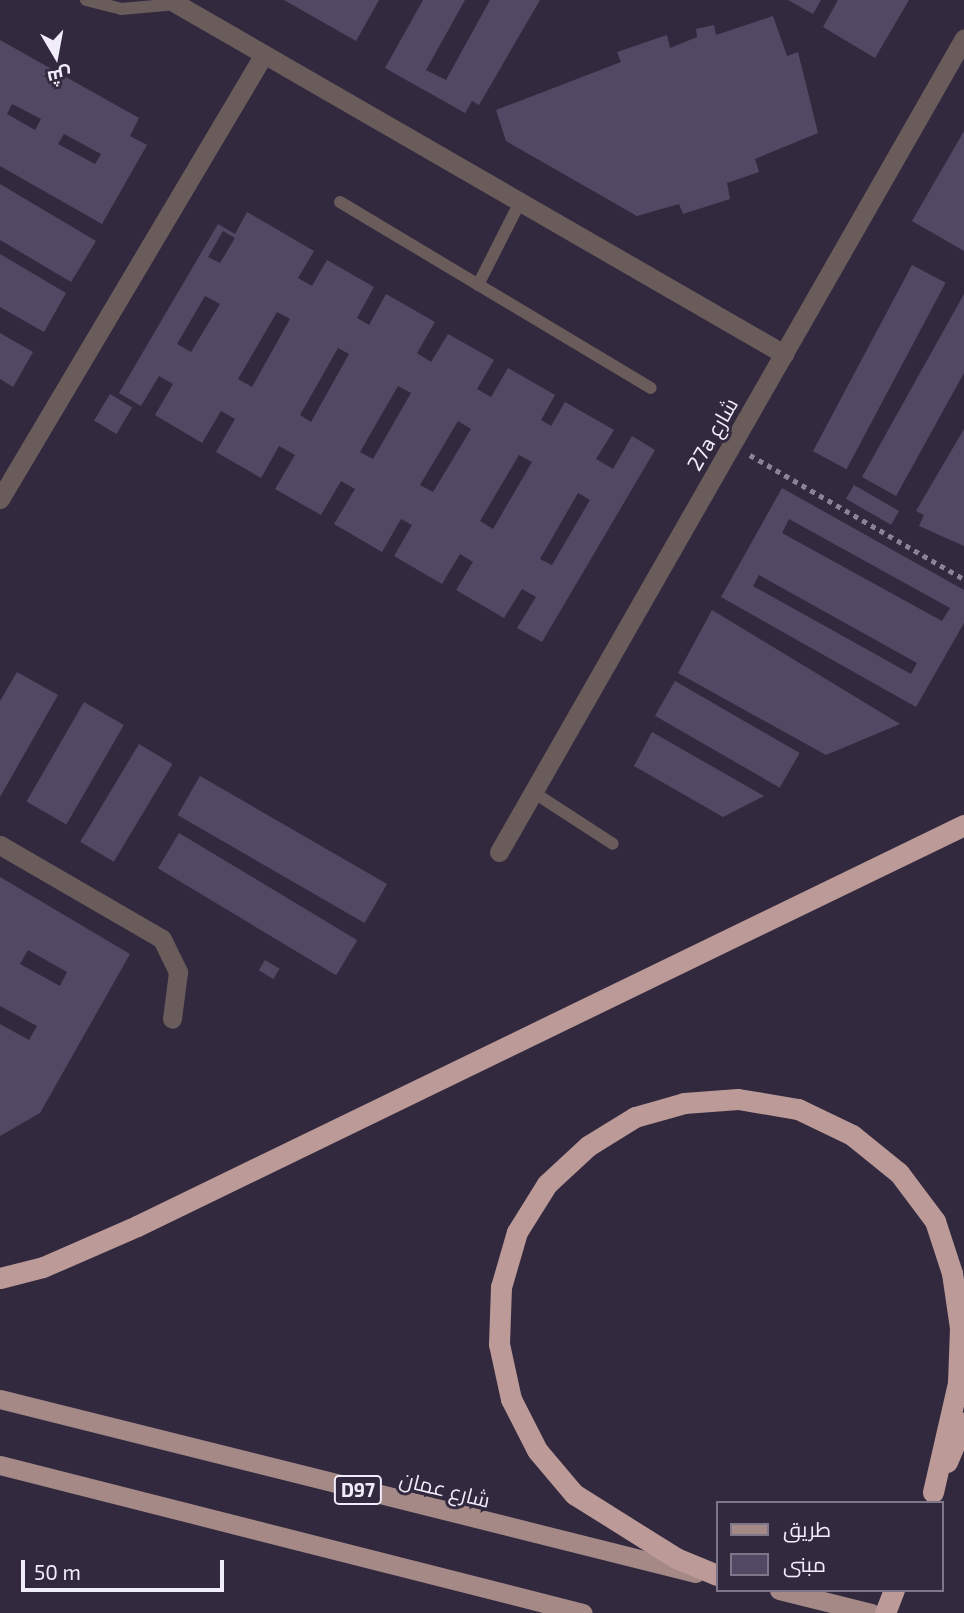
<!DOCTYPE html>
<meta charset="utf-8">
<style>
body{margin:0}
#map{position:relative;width:964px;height:1613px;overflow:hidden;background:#32293f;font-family:"Exo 2",Cairo,sans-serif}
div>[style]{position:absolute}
.building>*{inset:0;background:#534863;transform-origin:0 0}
.path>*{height:4.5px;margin-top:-2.25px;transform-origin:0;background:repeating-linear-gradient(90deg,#8a8395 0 5px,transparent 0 10px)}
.service>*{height:12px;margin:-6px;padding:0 6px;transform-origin:6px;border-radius:6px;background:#6a5c5b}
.minor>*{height:19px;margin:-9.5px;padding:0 9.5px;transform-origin:9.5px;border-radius:9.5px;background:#6a5c5b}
.primary>*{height:19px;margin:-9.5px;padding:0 9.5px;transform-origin:9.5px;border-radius:9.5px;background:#a58986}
.motorway>*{height:21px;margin:-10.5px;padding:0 10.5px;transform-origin:10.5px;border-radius:10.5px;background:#bc9a97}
span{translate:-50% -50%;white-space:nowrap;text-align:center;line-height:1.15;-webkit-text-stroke:6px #32293f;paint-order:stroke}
.shield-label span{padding:2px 5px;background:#32293f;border:2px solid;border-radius:5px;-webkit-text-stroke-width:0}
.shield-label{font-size:19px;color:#f1ecfa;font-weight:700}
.street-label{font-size:21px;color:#f1ecfa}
.legend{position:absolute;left:716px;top:1501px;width:228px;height:91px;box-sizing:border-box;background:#32293f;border:2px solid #7e778a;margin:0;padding:9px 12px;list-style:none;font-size:21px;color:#f1ecfa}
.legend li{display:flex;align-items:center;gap:14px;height:35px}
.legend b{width:35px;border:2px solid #7e778a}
.north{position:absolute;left:21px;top:21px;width:70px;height:70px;-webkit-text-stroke:5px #32293f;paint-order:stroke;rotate:170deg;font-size:19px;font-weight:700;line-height:28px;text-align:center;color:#f1ecfa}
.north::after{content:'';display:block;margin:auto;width:24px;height:32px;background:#f1ecfa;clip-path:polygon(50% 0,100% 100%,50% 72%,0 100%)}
.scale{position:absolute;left:21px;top:1560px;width:203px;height:32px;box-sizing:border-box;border:4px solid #f1ecfa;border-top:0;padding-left:9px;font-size:21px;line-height:24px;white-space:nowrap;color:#f1ecfa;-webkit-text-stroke:5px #32293f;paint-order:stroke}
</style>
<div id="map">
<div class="building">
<i style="clip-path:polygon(284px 0,379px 0,356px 41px)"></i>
<i style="clip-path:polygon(423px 0,465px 0,426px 70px,446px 80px,490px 0,540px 0,479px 105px,472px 101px,465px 113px,385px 68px)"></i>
<i style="clip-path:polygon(788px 0,821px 0,813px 14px)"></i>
<i style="clip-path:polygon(838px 0,909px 0,875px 58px,823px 27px)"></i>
<i style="clip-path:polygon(773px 16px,787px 56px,798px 52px,818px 133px,755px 159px,759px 172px,727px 183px,730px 199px,683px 214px,679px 204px,637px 216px,506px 141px,496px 110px,621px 62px,617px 52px,667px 35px,670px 48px,697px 37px,696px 29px,714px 25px,716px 35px)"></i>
<i style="clip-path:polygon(evenodd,0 40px,139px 118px,130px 136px,147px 145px,102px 224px,0 166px,0 40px,12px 104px,41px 119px,35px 130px,7px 114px,12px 104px,0 40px,64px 134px,101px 154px,95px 164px,58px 144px,64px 134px)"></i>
<i style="clip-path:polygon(964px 131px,964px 251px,912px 221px)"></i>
<i style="clip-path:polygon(0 184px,96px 241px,71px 282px,0 240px)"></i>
<i style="clip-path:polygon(evenodd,247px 212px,314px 251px,298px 278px,312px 286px,327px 260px,374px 287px,357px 318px,369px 325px,386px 294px,435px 322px,417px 353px,431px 362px,448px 334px,494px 360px,477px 389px,491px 397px,508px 368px,555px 395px,541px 420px,551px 426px,565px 402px,614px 430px,596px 459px,613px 469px,632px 436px,655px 450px,542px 642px,517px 628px,536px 597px,522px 589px,504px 618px,456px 590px,473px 562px,460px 554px,442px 584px,394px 556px,412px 525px,401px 519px,382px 552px,334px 524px,355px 489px,341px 481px,321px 515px,275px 489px,295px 455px,279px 446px,261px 478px,216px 452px,235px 419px,221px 411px,202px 443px,155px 415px,173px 384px,159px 376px,141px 406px,119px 393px,218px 224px,235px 234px,247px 212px,223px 231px,235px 238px,220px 263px,208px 257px,223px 231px,247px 212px,205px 296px,220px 304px,191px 352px,177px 344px,205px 296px,247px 212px,277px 312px,290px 319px,252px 387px,238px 379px,277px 312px,247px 212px,338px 348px,349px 354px,311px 422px,300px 415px,338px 348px,247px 212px,398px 386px,411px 393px,373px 459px,360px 452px,398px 386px,247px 212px,458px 421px,471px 429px,433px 492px,420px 485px,458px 421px,247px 212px,519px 455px,532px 462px,493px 529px,480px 521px,519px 455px,247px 212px,578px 493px,590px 500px,552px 565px,540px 559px,578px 493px)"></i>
<i style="clip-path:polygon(0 254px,66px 293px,44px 332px,0 307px)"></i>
<i style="left:912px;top:265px;width:38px;height:211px;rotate:28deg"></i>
<i style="clip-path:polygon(964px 294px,964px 373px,896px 496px,862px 477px)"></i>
<i style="clip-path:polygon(0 333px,33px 352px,13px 387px,0 379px)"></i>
<i style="left:110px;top:394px;width:26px;height:31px;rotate:31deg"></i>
<i style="clip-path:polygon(964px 429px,964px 546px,919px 526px,924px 515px,916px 511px)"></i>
<i style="left:854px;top:485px;width:52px;height:16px;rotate:30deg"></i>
<i style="clip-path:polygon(evenodd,782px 488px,964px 590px,964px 623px,916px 707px,721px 597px,782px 488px,789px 519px,950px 608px,942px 621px,782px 533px,789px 519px,782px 488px,759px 575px,917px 663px,911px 674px,753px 586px,759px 575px)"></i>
<i style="clip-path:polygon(712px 610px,900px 724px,826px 755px,678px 673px)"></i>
<i style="clip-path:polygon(17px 672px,58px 695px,0 797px,0 701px)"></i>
<i style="left:675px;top:681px;width:144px;height:40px;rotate:30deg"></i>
<i style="left:84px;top:702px;width:46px;height:115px;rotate:30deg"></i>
<i style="clip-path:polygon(652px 732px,764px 796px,723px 817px,634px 766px)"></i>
<i style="left:139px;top:744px;width:39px;height:114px;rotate:31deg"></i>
<i style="left:200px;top:776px;width:216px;height:45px;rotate:30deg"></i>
<i style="left:179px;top:833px;width:208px;height:41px;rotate:31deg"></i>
<i style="clip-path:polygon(evenodd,0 877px,130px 954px,40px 1113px,0 1136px,0 1024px,29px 1040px,37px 1026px,0 1006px,0 877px,28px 950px,67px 972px,60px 986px,20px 964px,28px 950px)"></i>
<i style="left:265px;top:960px;width:17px;height:12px;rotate:31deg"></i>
</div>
<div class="path">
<i style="left:750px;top:455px;width:247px;rotate:30.1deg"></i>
</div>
<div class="service">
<i style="left:86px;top:0;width:36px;rotate:14deg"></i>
<i style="left:121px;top:9px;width:56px;rotate:-5.1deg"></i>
<i style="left:340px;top:202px;width:362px;rotate:30.9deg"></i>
<i style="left:478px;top:285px;width:93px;rotate:-63.2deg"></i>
<i style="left:533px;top:792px;width:95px;rotate:33deg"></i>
</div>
<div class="minor">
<i style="left:170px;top:0;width:709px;rotate:29.97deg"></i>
<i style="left:0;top:499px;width:517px;rotate:-59.32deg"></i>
<i style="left:0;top:845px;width:187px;rotate:30.1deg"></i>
<i style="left:162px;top:939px;width:37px;rotate:64deg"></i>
<i style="left:178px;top:972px;width:47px;rotate:97.3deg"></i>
<i style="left:499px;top:852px;width:937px;rotate:-60.26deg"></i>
</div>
<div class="primary">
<i style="left:0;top:1399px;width:717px;rotate:14.04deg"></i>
<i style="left:0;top:1465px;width:601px;rotate:14.24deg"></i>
<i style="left:779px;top:1590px;width:95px;rotate:14deg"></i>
</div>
<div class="motorway">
<i style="left:0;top:1278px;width:44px;rotate:-14.3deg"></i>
<i style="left:43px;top:1267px;width:103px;rotate:-23.6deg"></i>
<i style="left:137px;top:1226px;width:919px;rotate:-25.87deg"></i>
<i style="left:947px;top:1462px;width:43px;rotate:-67deg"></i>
<i style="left:717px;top:1575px;width:44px;rotate:-157.5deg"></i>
<i style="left:676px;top:1558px;width:120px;rotate:-147.9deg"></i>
<i style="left:574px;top:1494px;width:57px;rotate:-130.1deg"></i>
<i style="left:537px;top:1450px;width:57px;rotate:-117deg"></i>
<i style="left:511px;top:1399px;width:56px;rotate:-102.3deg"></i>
<i style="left:499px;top:1344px;width:57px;rotate:-88deg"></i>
<i style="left:501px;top:1287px;width:57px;rotate:-73.8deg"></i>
<i style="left:517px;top:1232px;width:57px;rotate:-58deg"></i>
<i style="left:547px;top:1184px;width:56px;rotate:-42.8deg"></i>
<i style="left:588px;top:1146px;width:55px;rotate:-31.7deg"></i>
<i style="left:635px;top:1117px;width:51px;rotate:-15.9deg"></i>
<i style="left:684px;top:1103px;width:54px;rotate:-4.2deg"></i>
<i style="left:738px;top:1099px;width:61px;rotate:9.5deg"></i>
<i style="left:798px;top:1109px;width:60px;rotate:25.7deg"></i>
<i style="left:852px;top:1135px;width:60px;rotate:39deg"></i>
<i style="left:899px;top:1173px;width:60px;rotate:53.1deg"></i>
<i style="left:935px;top:1221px;width:55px;rotate:71.9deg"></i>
<i style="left:952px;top:1273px;width:56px;rotate:81.7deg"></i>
<i style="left:960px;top:1328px;width:55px;rotate:92.1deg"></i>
<i style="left:958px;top:1383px;width:112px;rotate:102.9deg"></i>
<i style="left:885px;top:1613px;width:25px;rotate:-69deg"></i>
</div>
<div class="shield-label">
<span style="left:358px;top:1490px">D97</span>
</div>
<div class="street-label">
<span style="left:712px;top:434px;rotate:-60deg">27a شارع</span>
<span style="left:445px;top:1489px;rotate:14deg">شارع عمان</span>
</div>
<ul class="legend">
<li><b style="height:9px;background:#a58986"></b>طريق</li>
<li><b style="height:19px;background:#534863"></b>مبنى</li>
</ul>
<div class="north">ش</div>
<div class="scale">50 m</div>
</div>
